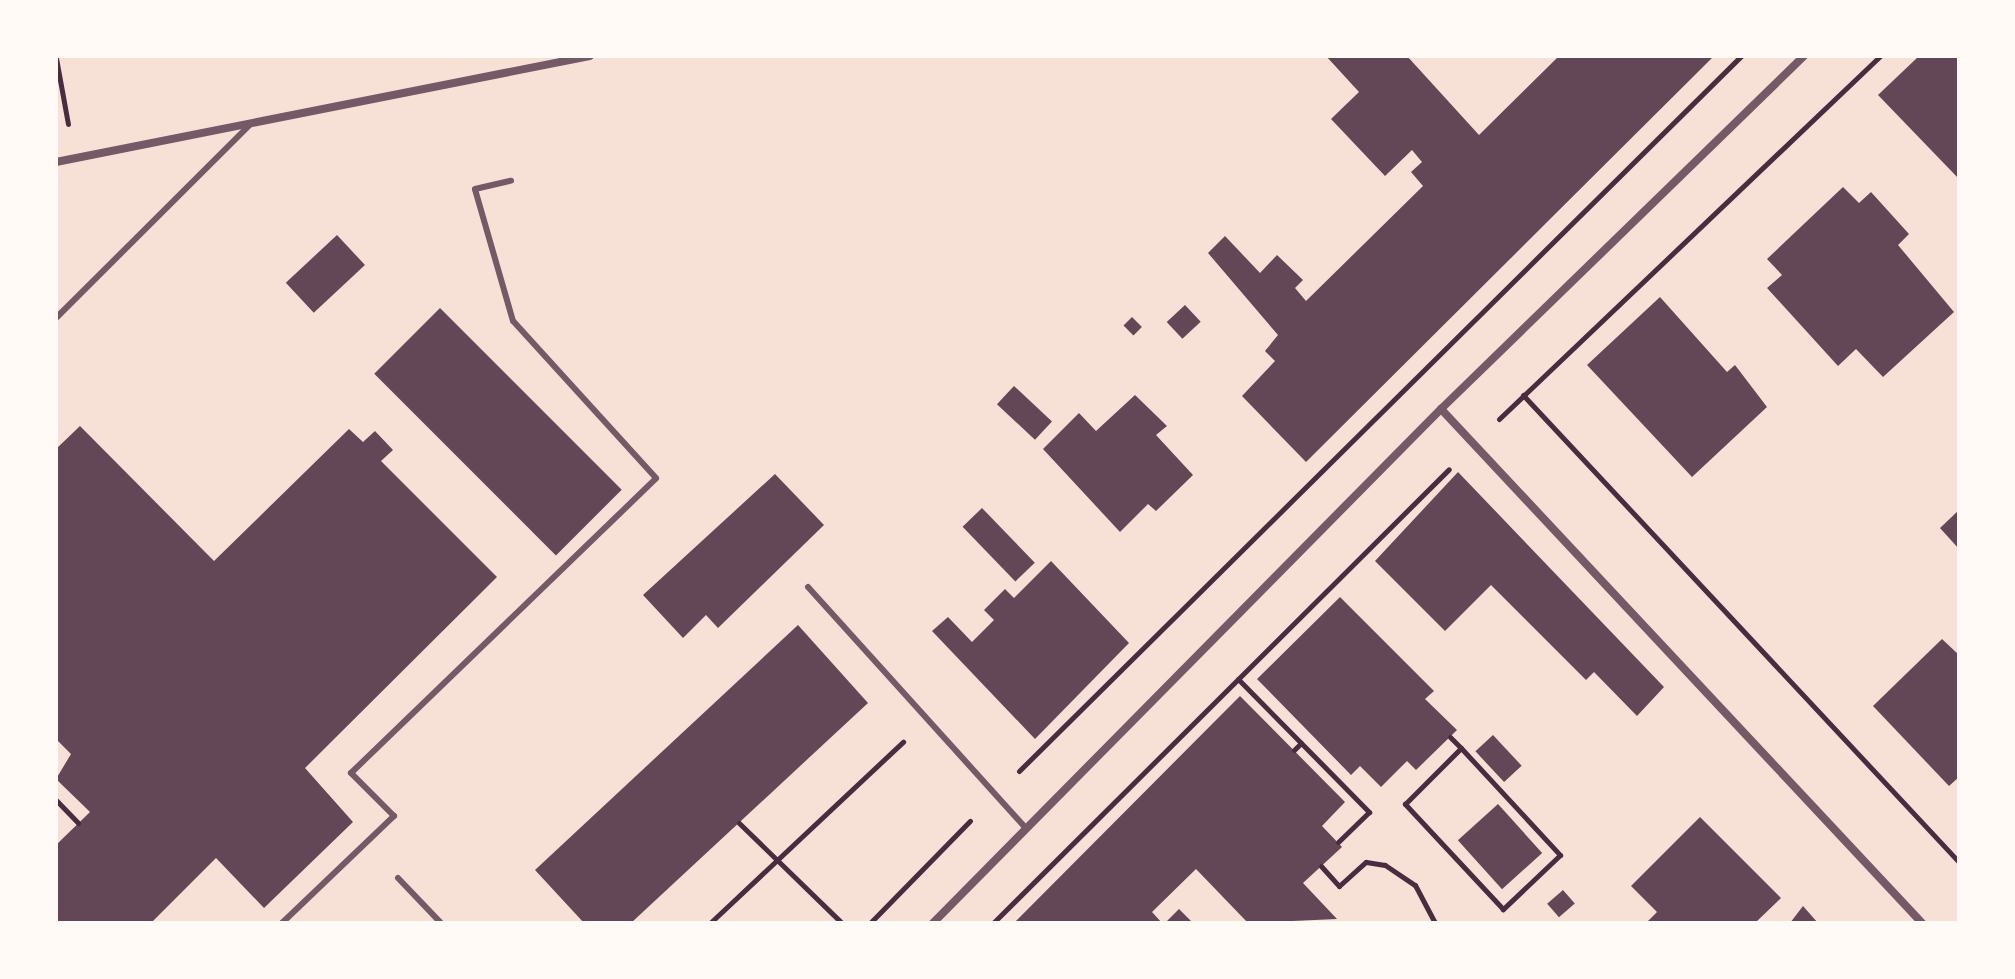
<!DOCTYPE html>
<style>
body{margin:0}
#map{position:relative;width:2015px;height:979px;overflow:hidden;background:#f7e1d7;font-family:Karla,sans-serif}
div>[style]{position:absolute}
.building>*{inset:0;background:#644757;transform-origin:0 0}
.path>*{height:5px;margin:-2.5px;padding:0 2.5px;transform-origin:2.5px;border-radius:2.5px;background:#4a2c40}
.service>*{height:6px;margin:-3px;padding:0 3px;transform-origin:3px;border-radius:3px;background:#755966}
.minor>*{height:8px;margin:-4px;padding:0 4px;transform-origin:4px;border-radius:4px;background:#755966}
span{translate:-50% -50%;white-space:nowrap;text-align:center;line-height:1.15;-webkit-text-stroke:8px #fffaf5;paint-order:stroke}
.frame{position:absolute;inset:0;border:58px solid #fffaf5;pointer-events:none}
</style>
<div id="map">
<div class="building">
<i style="clip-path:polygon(1326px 56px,1407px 56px,1479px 135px,1559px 56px,1714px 56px,1306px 462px,1242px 396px,1275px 361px,1265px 351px,1278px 335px,1208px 253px,1225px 236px,1260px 273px,1277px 255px,1303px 280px,1295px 288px,1306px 301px,1423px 186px,1411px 172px,1422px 162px,1412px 150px,1385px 176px,1331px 119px,1359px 92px)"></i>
<i style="clip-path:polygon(1919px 56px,1959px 56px,1959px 179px,1878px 95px)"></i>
<i style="clip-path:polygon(1843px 187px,1859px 203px,1871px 192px,1909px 234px,1898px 245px,1954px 312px,1883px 377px,1856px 349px,1838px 366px,1767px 288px,1782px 275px,1767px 259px)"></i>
<i style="left:337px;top:235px;width:41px;height:70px;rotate:47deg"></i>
<i style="clip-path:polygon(1660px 297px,1727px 372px,1735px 365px,1767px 407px,1692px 477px,1587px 365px)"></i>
<i style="left:1185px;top:305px;width:23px;height:25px;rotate:47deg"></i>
<i style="left:440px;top:308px;width:257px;height:93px;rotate:45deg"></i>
<i style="left:1132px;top:317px;width:14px;height:12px;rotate:45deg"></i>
<i style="left:1014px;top:386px;width:52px;height:25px;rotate:43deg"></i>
<i style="clip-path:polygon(1135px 395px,1167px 426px,1156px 435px,1193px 475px,1156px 511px,1148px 504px,1120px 532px,1043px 449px,1079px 413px,1096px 431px)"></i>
<i style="clip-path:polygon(80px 426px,214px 561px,349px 429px,363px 442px,375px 431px,393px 450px,381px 461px,497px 577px,305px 768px,353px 822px,264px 908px,216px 858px,151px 923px,56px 923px,56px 845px,90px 812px,56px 779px,71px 754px,56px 739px,56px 449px)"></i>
<i style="clip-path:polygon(1458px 472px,1664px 687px,1637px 716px,1594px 672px,1586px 680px,1491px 585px,1445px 631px,1375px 561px)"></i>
<i style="clip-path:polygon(775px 474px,824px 525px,718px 628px,706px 615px,683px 638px,643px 595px)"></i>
<i style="left:982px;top:508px;width:76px;height:27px;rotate:46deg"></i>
<i style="clip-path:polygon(1959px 510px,1959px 549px,1940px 528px)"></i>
<i style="clip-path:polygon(1051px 561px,1129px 643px,1035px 739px,932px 631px,948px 617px,972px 642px,994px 620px,984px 610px,1005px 589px,1014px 598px)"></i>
<i style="clip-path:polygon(1340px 597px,1434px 691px,1425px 699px,1457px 730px,1416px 770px,1407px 761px,1381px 787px,1360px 766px,1351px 775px,1257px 679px)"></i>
<i style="clip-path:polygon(798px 625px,868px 703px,631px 923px,584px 923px,535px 870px)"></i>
<i style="clip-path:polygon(1942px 639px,1959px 655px,1959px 777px,1949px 786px,1873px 706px)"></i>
<i style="clip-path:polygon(1240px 696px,1345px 802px,1322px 826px,1342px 847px,1303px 883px,1337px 919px,1248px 923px,1196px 869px,1152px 912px,1162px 923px,1014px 923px)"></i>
<i style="left:1493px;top:735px;width:42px;height:24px;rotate:47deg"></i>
<i style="left:1498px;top:804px;width:66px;height:54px;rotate:48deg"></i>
<i style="clip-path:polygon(1700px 817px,1781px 898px,1755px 923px,1646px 923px,1657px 912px,1631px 886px)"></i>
<i style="left:1563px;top:890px;width:18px;height:21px;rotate:49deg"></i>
<i style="clip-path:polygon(1803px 906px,1818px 923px,1790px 923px)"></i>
<i style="clip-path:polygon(1179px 909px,1193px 923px,1165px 923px)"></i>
</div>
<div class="path">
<i style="left:56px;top:58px;width:67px;rotate:79.7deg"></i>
<i style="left:1523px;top:395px;width:639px;rotate:46.97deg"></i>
<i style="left:1499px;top:419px;width:526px;rotate:-43.61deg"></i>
<i style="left:1238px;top:679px;width:187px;rotate:45.4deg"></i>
<i style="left:1369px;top:812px;width:43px;rotate:135.9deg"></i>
<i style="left:1450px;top:737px;width:16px;rotate:45deg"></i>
<i style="left:1461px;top:748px;width:146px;rotate:47.2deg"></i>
<i style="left:1560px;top:855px;width:79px;rotate:136.5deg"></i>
<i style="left:1503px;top:909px;width:144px;rotate:-133deg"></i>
<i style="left:1405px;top:804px;width:79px;rotate:-45deg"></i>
<i style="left:1294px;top:750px;width:10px;rotate:-45deg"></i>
<i style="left:1019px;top:771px;width:1016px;rotate:-44.72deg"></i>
<i style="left:56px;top:800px;width:32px;rotate:46deg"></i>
<i style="left:739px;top:823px;width:144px;rotate:44.2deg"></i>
<i style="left:1321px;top:866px;width:27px;rotate:48deg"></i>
<i style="left:1339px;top:886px;width:36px;rotate:-42deg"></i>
<i style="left:1366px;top:862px;width:19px;rotate:9deg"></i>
<i style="left:1385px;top:865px;width:36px;rotate:34deg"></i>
<i style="left:1415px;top:885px;width:43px;rotate:62.2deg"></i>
<i style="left:710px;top:923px;width:265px;rotate:-43.2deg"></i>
<i style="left:870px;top:923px;width:143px;rotate:-45.6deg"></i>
<i style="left:993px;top:923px;width:643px;rotate:-44.87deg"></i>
</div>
<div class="service">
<i style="left:56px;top:318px;width:276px;rotate:-44.9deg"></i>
<i style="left:808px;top:587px;width:326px;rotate:47.9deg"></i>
<i style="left:398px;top:878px;width:62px;rotate:46.3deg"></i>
<i style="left:282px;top:923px;width:155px;rotate:-43.7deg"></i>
<i style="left:394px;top:816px;width:61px;rotate:-135deg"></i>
<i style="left:351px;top:773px;width:424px;rotate:-44deg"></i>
<i style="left:656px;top:478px;width:212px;rotate:-132.3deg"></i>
<i style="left:513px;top:321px;width:137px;rotate:-106.1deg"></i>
<i style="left:475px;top:189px;width:37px;rotate:-13deg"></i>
</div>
<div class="minor">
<i style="left:56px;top:162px;width:544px;rotate:-11.23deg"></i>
<i style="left:1441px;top:409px;width:704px;rotate:46.9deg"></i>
<i style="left:933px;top:923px;width:723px;rotate:-45.34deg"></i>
<i style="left:1441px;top:409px;width:506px;rotate:-44.2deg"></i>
</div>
<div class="frame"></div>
</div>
